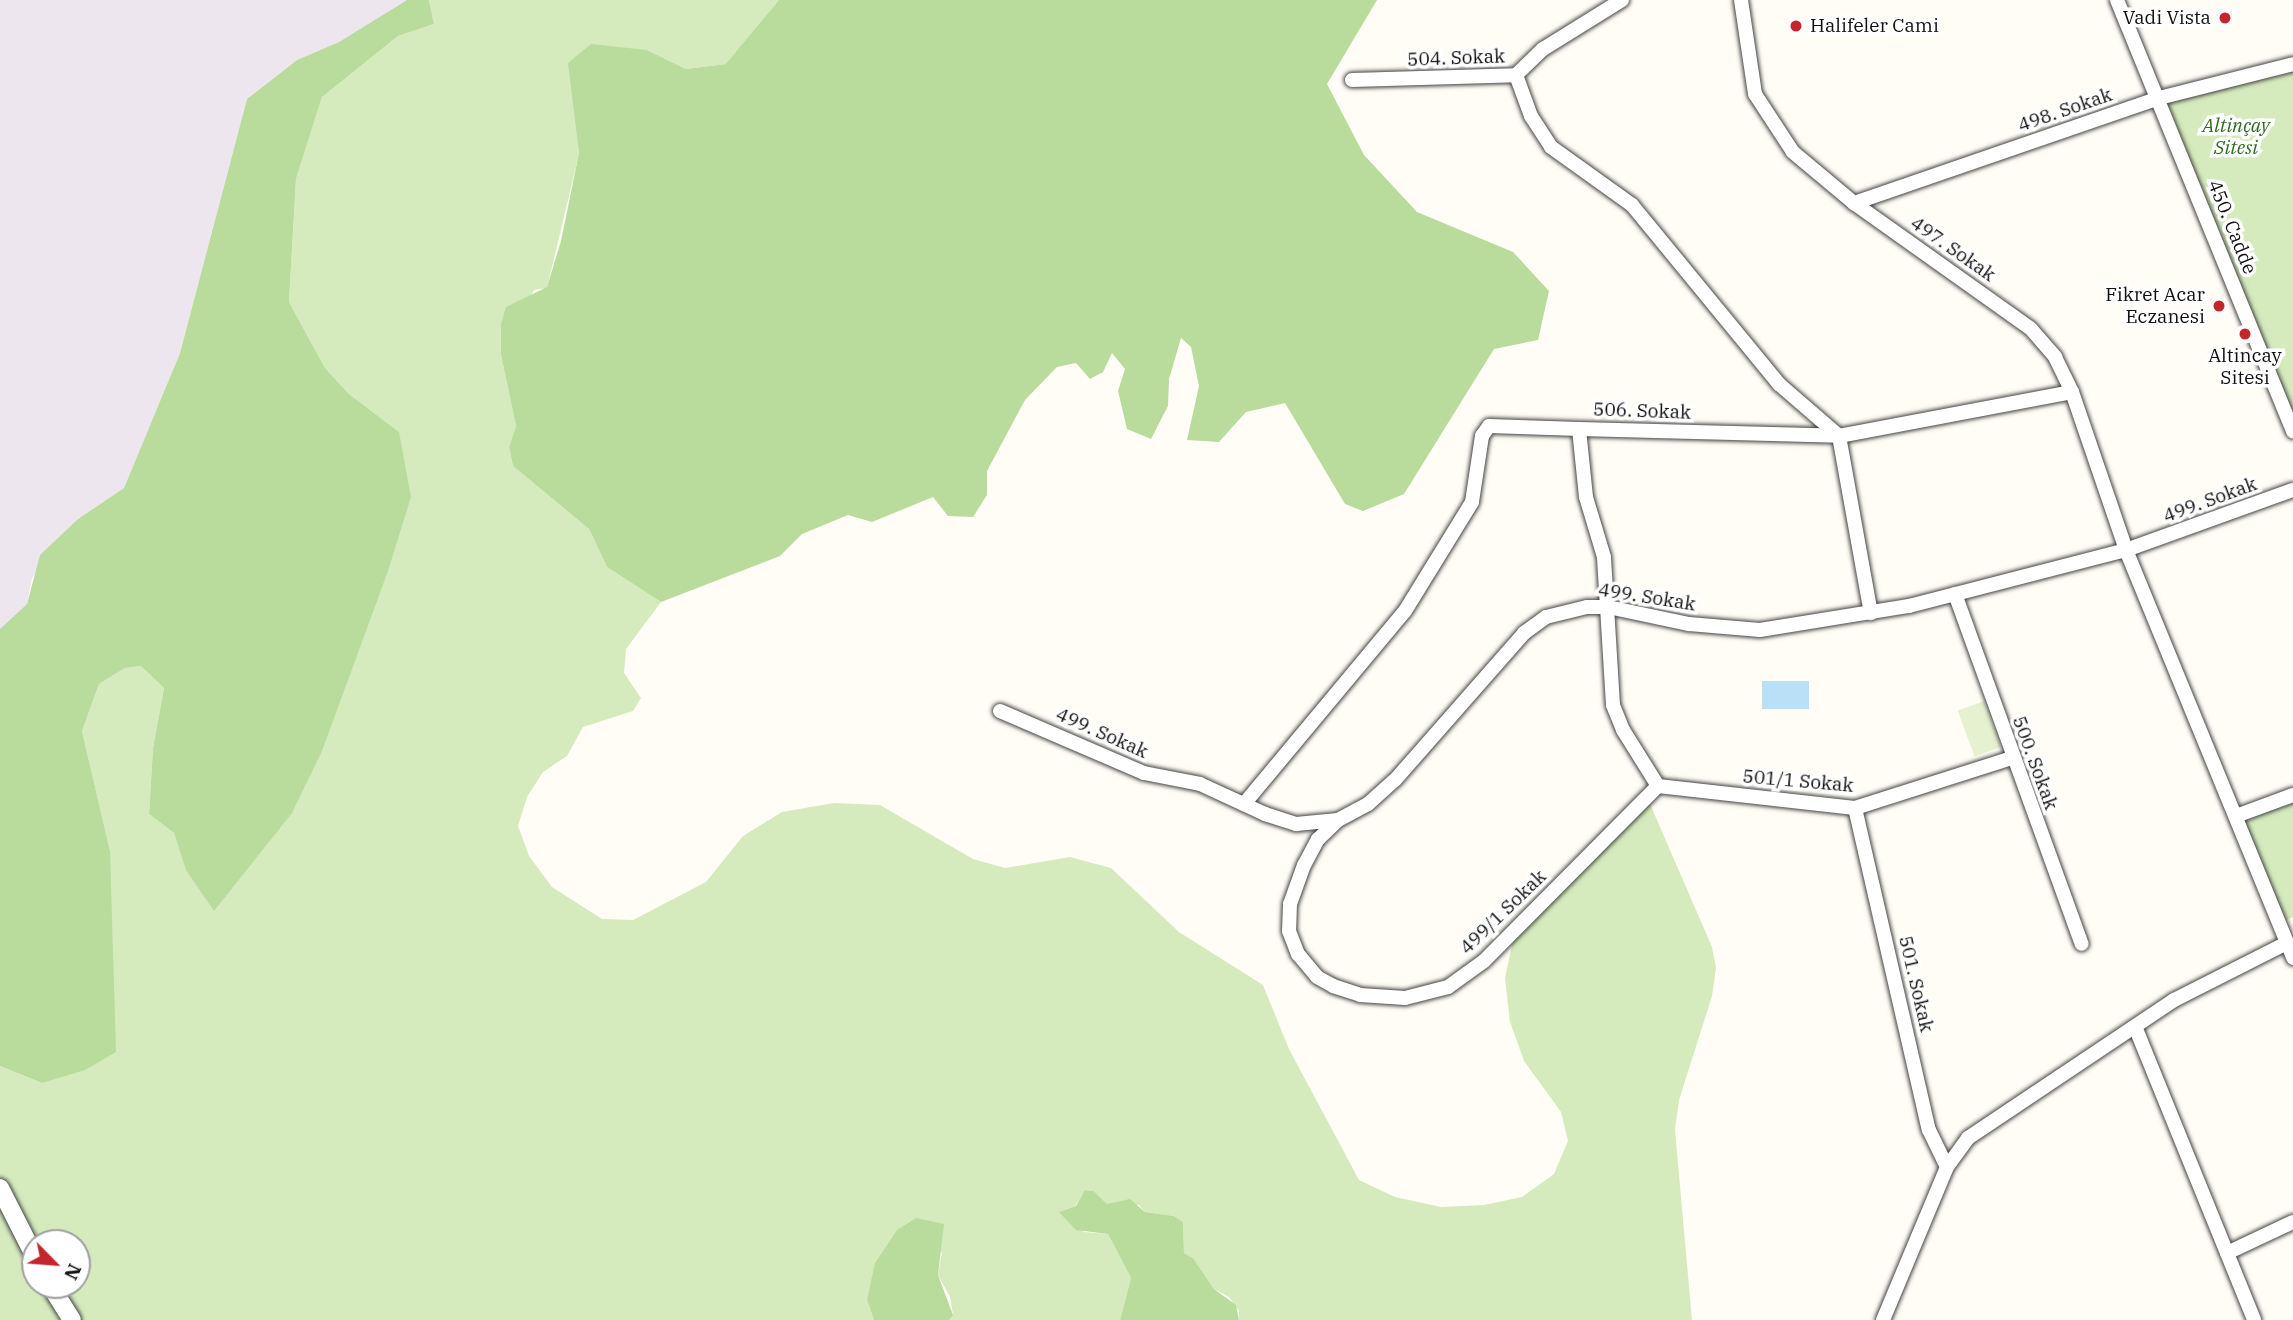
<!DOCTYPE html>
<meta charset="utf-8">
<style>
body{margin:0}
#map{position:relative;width:2293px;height:1320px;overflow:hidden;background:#fffdf5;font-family:"IBM Plex Serif",serif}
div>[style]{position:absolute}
.industrial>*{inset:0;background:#eee6ef}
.green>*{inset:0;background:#d5ebbd}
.forest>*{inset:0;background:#b9dc9c}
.pitch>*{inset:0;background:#e6f2cf;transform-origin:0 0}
.water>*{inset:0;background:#b9e0f7;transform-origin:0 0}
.roads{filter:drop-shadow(0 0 2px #444) drop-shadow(0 0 2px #444)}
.minor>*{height:14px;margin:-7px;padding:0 7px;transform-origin:7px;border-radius:7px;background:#fff}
.tertiary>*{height:18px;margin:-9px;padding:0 9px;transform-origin:9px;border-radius:9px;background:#fff}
.dots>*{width:19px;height:19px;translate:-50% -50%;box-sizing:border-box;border:4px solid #fff;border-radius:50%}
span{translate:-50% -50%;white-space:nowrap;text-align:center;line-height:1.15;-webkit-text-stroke:7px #fff;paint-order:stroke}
.poi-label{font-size:19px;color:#111}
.right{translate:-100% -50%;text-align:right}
.left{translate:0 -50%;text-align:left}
.street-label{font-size:19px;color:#111}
.park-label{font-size:19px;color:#2f6b1f;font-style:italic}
.north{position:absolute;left:21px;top:1229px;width:70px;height:70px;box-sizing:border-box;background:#fff;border:2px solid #a0a0a0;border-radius:50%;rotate:115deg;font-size:19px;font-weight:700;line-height:28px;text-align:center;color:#111}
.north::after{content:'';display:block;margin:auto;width:24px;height:32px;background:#c4262e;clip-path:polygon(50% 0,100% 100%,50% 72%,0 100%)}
</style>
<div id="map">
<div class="industrial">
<i style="clip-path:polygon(0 0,407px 0,339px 42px,297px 60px,247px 99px,180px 353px,124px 488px,78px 519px,32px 578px,27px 604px,0 629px)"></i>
</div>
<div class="green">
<i style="clip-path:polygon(evenodd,429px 0,779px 0,727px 64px,686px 69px,647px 50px,576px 121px,579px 154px,547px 288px,534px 290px,501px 355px,516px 426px,509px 447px,513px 466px,589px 529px,607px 567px,661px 602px,626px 649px,624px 673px,641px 698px,633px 711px,583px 727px,567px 756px,543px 772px,527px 797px,518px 826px,529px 856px,552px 887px,602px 919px,633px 920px,706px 882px,743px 836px,782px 812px,834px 803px,880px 805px,973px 859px,1005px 868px,1070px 857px,1111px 868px,1179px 932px,1263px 985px,1289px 1049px,1359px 1180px,1395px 1197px,1441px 1207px,1484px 1205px,1522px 1197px,1554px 1174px,1568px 1141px,1561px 1112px,1524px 1061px,1510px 1022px,1505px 978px,1515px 931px,1647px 797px,1712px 947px,1716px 968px,1712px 996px,1679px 1100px,1675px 1130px,1692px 1320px,1239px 1320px,1239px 1311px,1229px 1297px,1214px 1289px,1193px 1258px,1184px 1253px,1183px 1222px,1174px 1216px,1145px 1212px,1139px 1205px,1107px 1204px,1094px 1191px,1086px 1190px,1075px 1206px,1060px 1212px,1084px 1232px,1108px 1234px,1131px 1278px,1120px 1320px,949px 1320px,953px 1314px,950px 1297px,938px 1275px,942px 1252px,867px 1300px,874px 1320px,0 1320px,0 1066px,42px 1083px,110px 946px,110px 851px,82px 731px,99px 684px,125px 668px,141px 666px,164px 688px,153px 748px,149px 814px,174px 833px,187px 870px,399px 432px,349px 394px,325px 368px,289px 302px,296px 179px,322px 97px,398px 36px,434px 24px,429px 0,35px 1243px,77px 1243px,77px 1285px,35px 1285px,35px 1243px)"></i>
<i style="clip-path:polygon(2293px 64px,2293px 431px,2159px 98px)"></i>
<i style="clip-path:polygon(2293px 795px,2293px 917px,2278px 924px,2236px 816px)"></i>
</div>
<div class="forest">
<i style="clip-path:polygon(407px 0,429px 0,434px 24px,398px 36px,322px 97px,296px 179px,289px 302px,325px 368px,349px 394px,399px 432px,411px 497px,388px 571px,322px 751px,292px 813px,214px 911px,186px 870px,174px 833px,149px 814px,153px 748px,164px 688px,141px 666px,125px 668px,99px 684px,82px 731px,110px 851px,116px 1052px,85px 1070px,42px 1083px,0 1066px,0 629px,27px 604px,40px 555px,78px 519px,124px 488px,180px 353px,247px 99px,297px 60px,339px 42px)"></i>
<i style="clip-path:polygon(779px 0,1377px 0,1327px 84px,1364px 155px,1417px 212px,1513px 252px,1549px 291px,1538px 340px,1494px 349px,1404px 494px,1363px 511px,1345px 504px,1285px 403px,1246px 412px,1219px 442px,1187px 440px,1199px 386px,1191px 347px,1181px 338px,1169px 379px,1168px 406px,1151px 439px,1127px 429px,1118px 391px,1125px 369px,1112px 353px,1103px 372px,1090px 379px,1076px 363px,1057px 367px,1025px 400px,987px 471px,987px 495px,973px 517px,948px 516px,933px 497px,872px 522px,848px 515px,802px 534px,780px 556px,661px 602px,607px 567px,589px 529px,513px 466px,509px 447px,516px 426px,501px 355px,501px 324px,506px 307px,547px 287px,561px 241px,579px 153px,568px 63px,591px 44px,647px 50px,686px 69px,726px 64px)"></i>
<i style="clip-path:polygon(1085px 1190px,1094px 1191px,1107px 1204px,1130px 1199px,1145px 1212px,1174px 1216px,1183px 1222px,1184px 1253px,1193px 1258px,1214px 1289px,1236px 1305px,1239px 1320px,1120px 1320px,1131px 1278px,1108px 1234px,1076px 1230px,1059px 1212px,1076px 1206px)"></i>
<i style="clip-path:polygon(916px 1218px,944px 1224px,938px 1275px,953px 1315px,949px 1320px,874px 1320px,867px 1300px,875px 1263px,897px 1230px)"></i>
</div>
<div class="pitch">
<i style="left:1984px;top:701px;width:49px;height:28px;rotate:70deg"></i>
</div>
<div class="water">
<i style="left:1762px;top:681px;width:47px;height:28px"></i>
</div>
<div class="roads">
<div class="minor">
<i style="left:1741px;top:0;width:95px;rotate:81.5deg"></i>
<i style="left:1755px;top:94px;width:69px;rotate:56.8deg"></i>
<i style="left:1793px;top:152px;width:80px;rotate:39.9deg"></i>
<i style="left:1854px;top:203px;width:217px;rotate:35.4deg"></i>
<i style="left:2031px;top:329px;width:37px;rotate:49deg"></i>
<i style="left:2055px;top:357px;width:39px;rotate:64deg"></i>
<i style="left:2072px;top:392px;width:167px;rotate:71.1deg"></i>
<i style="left:2126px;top:550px;width:441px;rotate:67.7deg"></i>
<i style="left:2117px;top:0;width:466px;rotate:67.8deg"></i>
<i style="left:1516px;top:75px;width:44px;rotate:69.9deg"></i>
<i style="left:1531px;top:116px;width:37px;rotate:57deg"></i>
<i style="left:1551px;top:147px;width:100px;rotate:35.6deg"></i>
<i style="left:1632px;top:205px;width:232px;rotate:50.6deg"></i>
<i style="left:1779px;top:384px;width:79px;rotate:40.9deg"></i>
<i style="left:1839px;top:436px;width:180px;rotate:79.8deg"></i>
<i style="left:1352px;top:80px;width:164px;rotate:-1.7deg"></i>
<i style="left:1516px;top:75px;width:37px;rotate:-44deg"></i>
<i style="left:1543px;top:49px;width:93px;rotate:-31.8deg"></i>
<i style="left:1854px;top:203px;width:323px;rotate:-19deg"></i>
<i style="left:2159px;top:98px;width:138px;rotate:-14.2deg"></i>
<i style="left:1955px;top:594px;width:372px;rotate:70.1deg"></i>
<i style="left:1000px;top:711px;width:157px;rotate:23.3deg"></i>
<i style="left:1144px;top:773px;width:57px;rotate:11.1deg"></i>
<i style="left:1200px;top:784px;width:72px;rotate:24.8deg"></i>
<i style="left:1265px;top:814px;width:33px;rotate:18deg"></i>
<i style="left:1296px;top:824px;width:42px;rotate:-5.4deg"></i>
<i style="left:1338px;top:820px;width:34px;rotate:-28deg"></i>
<i style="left:1368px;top:804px;width:36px;rotate:-42deg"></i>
<i style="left:1395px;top:780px;width:196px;rotate:-48.7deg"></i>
<i style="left:1524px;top:633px;width:27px;rotate:-36deg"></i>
<i style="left:1546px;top:617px;width:42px;rotate:-13.7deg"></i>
<i style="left:1587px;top:607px;width:21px"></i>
<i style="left:1608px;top:607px;width:83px;rotate:11.9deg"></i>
<i style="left:1689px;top:624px;width:71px;rotate:4.8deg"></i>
<i style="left:1760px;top:630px;width:151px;rotate:-9.2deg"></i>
<i style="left:1909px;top:606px;width:224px;rotate:-14.5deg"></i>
<i style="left:2126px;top:550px;width:177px;rotate:-19.8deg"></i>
<i style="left:1658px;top:786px;width:66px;rotate:-122deg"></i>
<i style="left:1623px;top:730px;width:27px;rotate:-112deg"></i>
<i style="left:1613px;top:705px;width:148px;rotate:-93.5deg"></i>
<i style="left:1604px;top:557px;width:63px;rotate:-106.7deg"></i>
<i style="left:1586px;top:497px;width:68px;rotate:-95.9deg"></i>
<i style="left:1579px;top:429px;width:260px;rotate:1.5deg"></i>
<i style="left:1839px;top:436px;width:237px;rotate:-10.7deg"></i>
<i style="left:1658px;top:786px;width:198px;rotate:6.4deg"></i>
<i style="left:1855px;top:808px;width:165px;rotate:-17.7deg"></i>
<i style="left:1244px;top:804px;width:251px;rotate:-50.2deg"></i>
<i style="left:1405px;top:611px;width:128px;rotate:-58.4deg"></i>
<i style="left:1472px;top:502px;width:67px;rotate:-81.4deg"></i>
<i style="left:1482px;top:436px;width:12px;rotate:-55deg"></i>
<i style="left:1489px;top:426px;width:90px;rotate:1.9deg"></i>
<i style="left:1855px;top:808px;width:330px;rotate:77.1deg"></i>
<i style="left:1929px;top:1130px;width:41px;rotate:64.1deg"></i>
<i style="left:2236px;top:816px;width:61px;rotate:-20.2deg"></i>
<i style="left:1338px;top:820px;width:28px;rotate:136deg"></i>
<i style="left:1318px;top:839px;width:30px;rotate:118deg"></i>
<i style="left:1304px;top:865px;width:41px;rotate:109.7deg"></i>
<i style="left:1290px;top:904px;width:27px;rotate:92deg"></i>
<i style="left:1289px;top:931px;width:25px;rotate:69deg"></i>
<i style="left:1298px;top:954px;width:30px;rotate:50deg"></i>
<i style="left:1317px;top:977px;width:18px;rotate:29deg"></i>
<i style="left:1333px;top:986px;width:28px;rotate:18deg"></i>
<i style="left:1360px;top:995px;width:45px;rotate:3.8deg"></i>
<i style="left:1405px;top:998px;width:44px;rotate:-14.3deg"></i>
<i style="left:1448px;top:987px;width:44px;rotate:-35.8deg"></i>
<i style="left:1484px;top:961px;width:247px;rotate:-45.2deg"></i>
<i style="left:2136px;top:1029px;width:314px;rotate:67.9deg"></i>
<i style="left:2227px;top:1253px;width:73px;rotate:-25.2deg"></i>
<i style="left:1883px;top:1320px;width:166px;rotate:-67.3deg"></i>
<i style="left:1947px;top:1167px;width:36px;rotate:-54deg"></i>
<i style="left:1968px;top:1138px;width:248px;rotate:-33.8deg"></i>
<i style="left:2174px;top:1000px;width:127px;rotate:-26.8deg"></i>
</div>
<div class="tertiary">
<i style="left:0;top:1188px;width:77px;rotate:63.1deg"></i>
<i style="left:50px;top:1285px;width:41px;rotate:57.8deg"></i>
</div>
</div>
<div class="dots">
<i style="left:2225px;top:18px;background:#c4262e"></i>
<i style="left:1796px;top:26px;background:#c4262e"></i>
<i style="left:2219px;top:306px;background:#c4262e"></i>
<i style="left:2245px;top:334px;background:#c4262e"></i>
</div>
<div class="poi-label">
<span class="right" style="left:2211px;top:18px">Vadi Vista</span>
<span class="left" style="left:1810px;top:26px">Halifeler Cami</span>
<span class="right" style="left:2205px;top:306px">Fikret Acar<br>Eczanesi</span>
<span style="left:2245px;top:367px">Altincay<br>Sitesi</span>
</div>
<div class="street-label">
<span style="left:1456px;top:58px;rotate:-2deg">504. Sokak</span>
<span style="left:2065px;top:110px;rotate:-19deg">498. Sokak</span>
<span style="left:2232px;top:227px;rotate:68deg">450. Cadde</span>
<span style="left:1953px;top:249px;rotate:35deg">497. Sokak</span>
<span style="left:1642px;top:411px;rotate:2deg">506. Sokak</span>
<span style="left:2210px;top:500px;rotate:-20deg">499. Sokak</span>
<span style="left:1647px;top:597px;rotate:9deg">499. Sokak</span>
<span style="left:1102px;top:733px;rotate:24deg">499. Sokak</span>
<span style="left:2035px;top:763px;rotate:70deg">500. Sokak</span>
<span style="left:1798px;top:781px;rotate:5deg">501/1 Sokak</span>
<span style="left:1503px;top:912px;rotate:-44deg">499/1 Sokak</span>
<span style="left:1916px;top:984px;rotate:77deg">501. Sokak</span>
</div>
<div class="park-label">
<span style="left:2236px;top:137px">Altinçay<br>Sitesi</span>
</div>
<div class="north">N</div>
</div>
